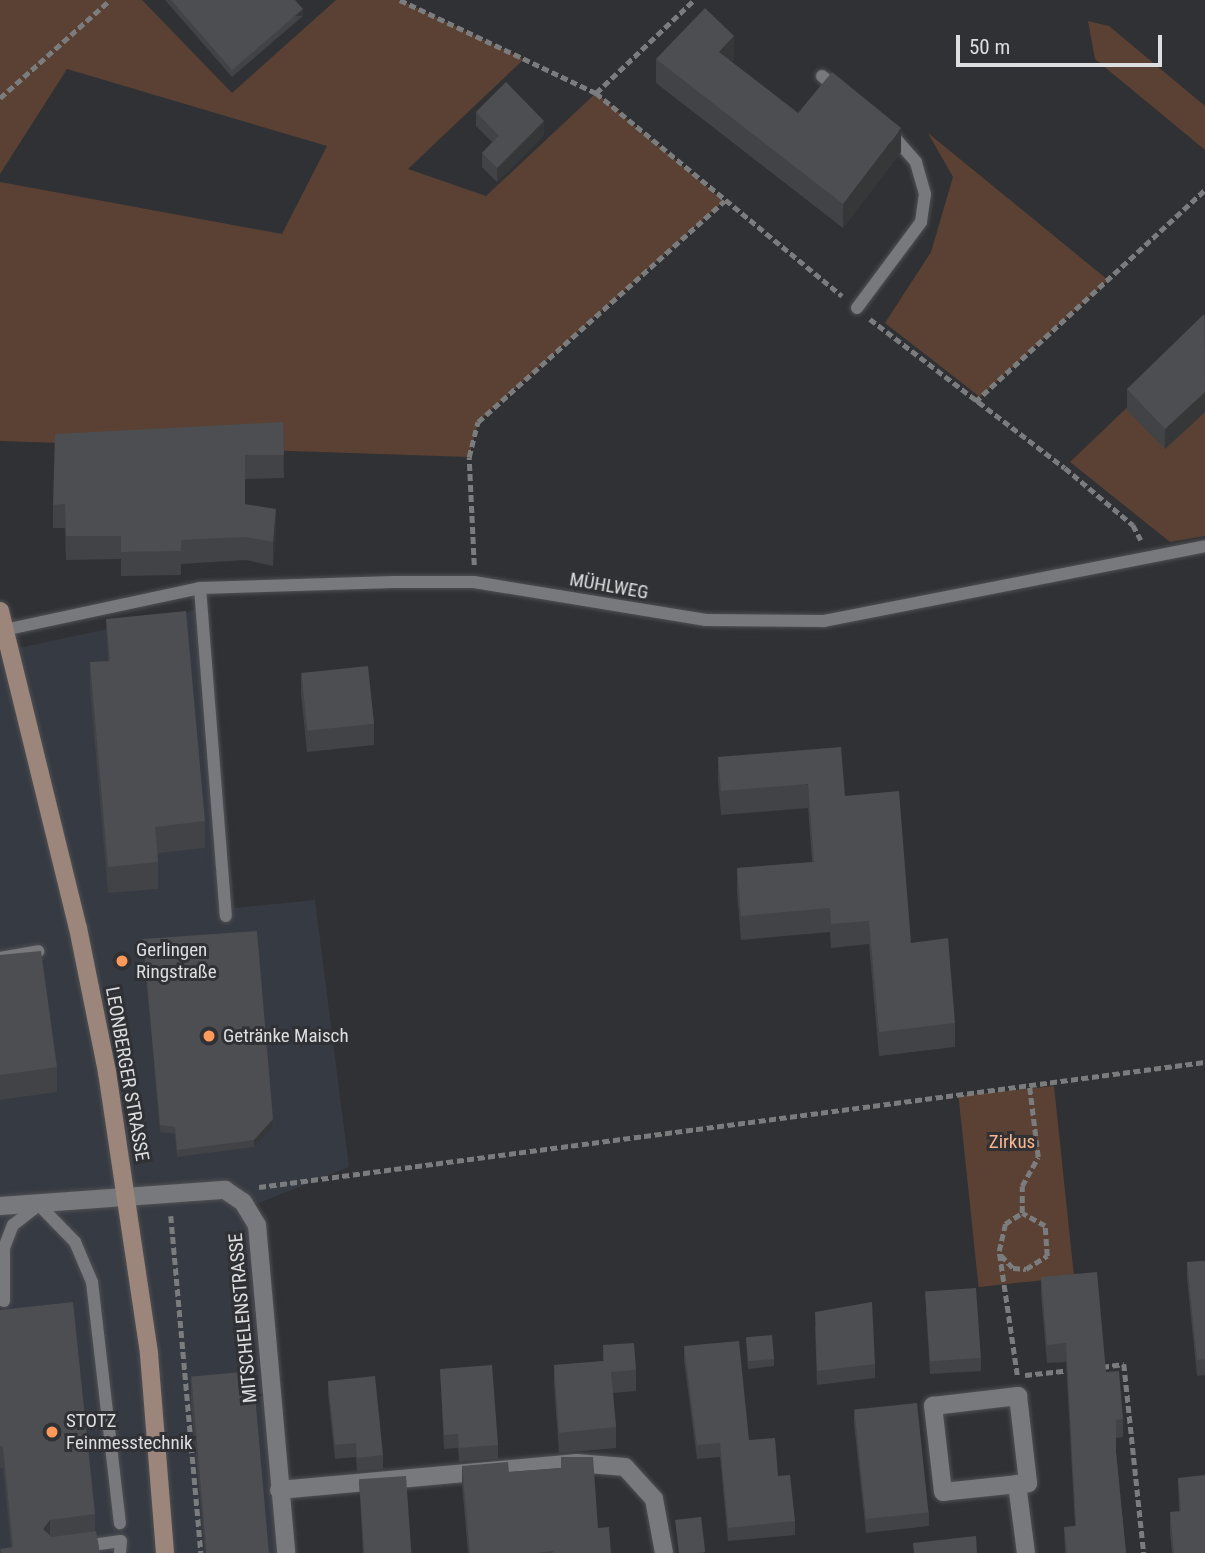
<!DOCTYPE html>
<meta charset="utf-8">
<style>
body{margin:0}
#map{position:relative;width:1205px;height:1553px;overflow:hidden;background:#303134;font-family:"Roboto Condensed",sans-serif}
div>[style]{position:absolute}
.built>*{inset:0;background:#363a42}
.green>*{inset:0;background:#5a4133;transform-origin:0 0}
.path>*{height:4.5px;margin-top:-2.25px;transform-origin:0;background:repeating-linear-gradient(90deg,#7b7c7e 0 7px,transparent 0 10.5px)}
.roads{filter:drop-shadow(0 0 2px #4f5053) drop-shadow(0 0 2px #4f5053)}
.lane>*{height:12px;margin:-6px;padding:0 6px;transform-origin:6px;border-radius:6px;background:#77797c}
.street>*{height:18px;margin:-9px;padding:0 9px;transform-origin:9px;border-radius:9px;background:#77797c}
.secondary>*{height:18px;margin:-9px;padding:0 9px;transform-origin:9px;border-radius:9px;background:#9c867b}
.wall>*{inset:0;background:#414346;transform-origin:0 0}
.shaded-wall>*{inset:0;background:#353739;transform-origin:0 0}
.building>*{inset:0;background:#4c4e51;transform-origin:0 0}
.dots>*{width:19px;height:19px;translate:-50% -50%;box-sizing:border-box;border:4px solid #303134;border-radius:50%}
span{translate:-50% -50%;white-space:nowrap;text-align:center;line-height:1.15;-webkit-text-stroke:6px #303134;paint-order:stroke}
.street-label{font-size:19px;color:#dddee0}
.poi-label{font-size:19px;color:#dddee0}
.left{translate:0 -50%;text-align:left}
.park-label{font-size:19px;color:#fab58c}
.scale{position:absolute;left:956px;top:35px;width:206px;height:32px;box-sizing:border-box;border:4px solid #dddee0;border-top:0;padding-left:9px;font-size:21px;line-height:24px;white-space:nowrap;color:#dddee0;-webkit-text-stroke:5px #303134;paint-order:stroke}
</style>
<div id="map">
<div class="built">
<i style="clip-path:polygon(209px 607px,234px 908px,315px 900px,349px 1167px,254px 1205px,280px 1553px,0 1553px,0 652px)"></i>
</div>
<div class="green">
<i style="clip-path:polygon(0 0,142px 0,232px 93px,336px 0,400px 0,524px 59px,408px 169px,486px 196px,596px 93px,724px 201px,478px 422px,469px 457px,0 441px,0 182px,282px 234px,327px 146px,67px 69px,0 174px)"></i>
<i style="clip-path:polygon(1088px 21px,1109px 26px,1205px 106px,1205px 150px,1095px 59px)"></i>
<i style="clip-path:polygon(928px 133px,1108px 280px,980px 397px,885px 323px,931px 252px,953px 177px)"></i>
<i style="clip-path:polygon(1205px 333px,1205px 536px,1170px 542px,1070px 462px)"></i>
<i style="left:1054px;top:1086px;width:192px;height:96px;rotate:84deg"></i>
</div>
<div class="path">
<i style="left:400px;top:0;width:217px;rotate:25.4deg"></i>
<i style="left:596px;top:93px;width:319px;rotate:39.5deg"></i>
<i style="left:596px;top:93px;width:135px;rotate:-43.5deg"></i>
<i style="left:0;top:98px;width:147px;rotate:-41.7deg"></i>
<i style="left:870px;top:319px;width:245px;rotate:37.4deg"></i>
<i style="left:1065px;top:468px;width:89px;rotate:40deg"></i>
<i style="left:1133px;top:525px;width:17px;rotate:62deg"></i>
<i style="left:975px;top:402px;width:313px;rotate:-42.7deg"></i>
<i style="left:474px;top:565px;width:108px;rotate:-92.7deg"></i>
<i style="left:469px;top:457px;width:36px;rotate:-76deg"></i>
<i style="left:478px;top:422px;width:331px;rotate:-41.9deg"></i>
<i style="left:259px;top:1187px;width:954px;rotate:-7.53deg"></i>
<i style="left:171px;top:1216px;width:338px;rotate:84.9deg"></i>
<i style="left:1001px;top:1255px;width:18px;rotate:47deg"></i>
<i style="left:1013px;top:1268px;width:13px;rotate:4deg"></i>
<i style="left:1026px;top:1269px;width:25px;rotate:-32deg"></i>
<i style="left:1047px;top:1256px;width:30px;rotate:-94deg"></i>
<i style="left:1045px;top:1226px;width:26px;rotate:-151deg"></i>
<i style="left:1102px;top:1367px;width:22px;rotate:-8deg"></i>
<i style="left:1124px;top:1364px;width:190px;rotate:84deg"></i>
<i style="left:1017px;top:1375px;width:125px;rotate:-98.3deg"></i>
<i style="left:999px;top:1251px;width:28px;rotate:-77deg"></i>
<i style="left:1005px;top:1224px;width:20px;rotate:-33deg"></i>
<i style="left:1022px;top:1213px;width:27px;rotate:-90deg"></i>
<i style="left:1022px;top:1186px;width:33px;rotate:-61deg"></i>
<i style="left:1038px;top:1157px;width:74px;rotate:-97deg"></i>
<i style="left:1025px;top:1375px;width:47px;rotate:-6.1deg"></i>
</div>
<div class="roads">
<div class="lane">
<i style="left:822px;top:76px;width:21px;rotate:39deg"></i>
<i style="left:857px;top:308px;width:107px;rotate:-53.3deg"></i>
<i style="left:921px;top:222px;width:28px;rotate:-82deg"></i>
<i style="left:925px;top:194px;width:33px;rotate:-106deg"></i>
<i style="left:916px;top:162px;width:40px;rotate:-131deg"></i>
<i style="left:200px;top:588px;width:329px;rotate:85.5deg"></i>
<i style="left:4px;top:630px;width:200px;rotate:-12.1deg"></i>
<i style="left:200px;top:588px;width:194px;rotate:-1.8deg"></i>
<i style="left:394px;top:582px;width:80px"></i>
<i style="left:474px;top:582px;width:235px;rotate:9.3deg"></i>
<i style="left:706px;top:620px;width:118px;rotate:0.5deg"></i>
<i style="left:824px;top:621px;width:388px;rotate:-11.1deg"></i>
<i style="left:0;top:958px;width:39px;rotate:-10deg"></i>
<i style="left:4px;top:1301px;width:53px;rotate:-90deg"></i>
<i style="left:4px;top:1248px;width:25px;rotate:-69deg"></i>
<i style="left:13px;top:1225px;width:33px;rotate:-38deg"></i>
<i style="left:39px;top:1205px;width:52px;rotate:45.8deg"></i>
<i style="left:75px;top:1242px;width:43px;rotate:67deg"></i>
<i style="left:92px;top:1282px;width:243px;rotate:83.4deg"></i>
<i style="left:85px;top:1546px;width:36px;rotate:-8deg"></i>
<i style="left:121px;top:1541px;width:12px;rotate:95deg"></i>
</div>
<div class="street">
<i style="left:0;top:1206px;width:226px;rotate:-4.1deg"></i>
<i style="left:225px;top:1190px;width:22px;rotate:34deg"></i>
<i style="left:243px;top:1202px;width:27px;rotate:59deg"></i>
<i style="left:257px;top:1225px;width:329px;rotate:84.9deg"></i>
<i style="left:1018px;top:1396px;width:88px;rotate:83.4deg"></i>
<i style="left:1028px;top:1483px;width:85px;rotate:174deg"></i>
<i style="left:943px;top:1492px;width:87px;rotate:-96.6deg"></i>
<i style="left:933px;top:1406px;width:86px;rotate:-6.7deg"></i>
<i style="left:1017px;top:1484px;width:70px;rotate:82.6deg"></i>
<i style="left:279px;top:1490px;width:299px;rotate:-5.2deg"></i>
<i style="left:577px;top:1463px;width:48px;rotate:4.8deg"></i>
<i style="left:625px;top:1467px;width:43px;rotate:47.8deg"></i>
<i style="left:654px;top:1499px;width:55px;rotate:79.5deg"></i>
</div>
<div class="secondary">
<i style="left:0;top:611px;width:326px;rotate:76.2deg"></i>
<i style="left:78px;top:928px;width:147px;rotate:78.6deg"></i>
<i style="left:107px;top:1072px;width:285px;rotate:81.5deg"></i>
<i style="left:149px;top:1354px;width:200px;rotate:85.4deg"></i>
</div>
</div>
<div class="wall">
<i style="clip-path:polygon(165px 0,295px 0,303px 16px,232px 77px)"></i>
<i style="clip-path:polygon(656px 59px,734px 60px,732px 62px,798px 113px,901px 152px,843px 228px,656px 83px)"></i>
<i style="clip-path:polygon(476px 112px,544px 135px,497px 182px,482px 167px,482px 153px,492px 142px,476px 126px)"></i>
<i style="clip-path:polygon(1205px 315px,1205px 412px,1165px 449px,1127px 410px,1127px 389px)"></i>
<i style="clip-path:polygon(283px 422px,284px 478px,245px 479px,245px 504px,276px 533px,273px 566px,246px 560px,181px 564px,181px 575px,121px 576px,121px 559px,66px 560px,65px 528px,53px 528px,53px 505px)"></i>
<i style="clip-path:polygon(106px 619px,205px 821px,205px 848px,158px 853px,158px 889px,108px 893px,90px 689px,90px 662px,108px 661px)"></i>
<i style="clip-path:polygon(301px 673px,374px 724px,374px 745px,307px 752px,301px 694px)"></i>
<i style="clip-path:polygon(718px 757px,845px 796px,911px 943px,955px 1023px,955px 1047px,879px 1056px,869px 944px,831px 948px,830px 932px,741px 940px,737px 892px,737px 868px,812px 862px,808px 808px,721px 815px,718px 781px)"></i>
<i style="clip-path:polygon(143px 939px,273px 1127px,254px 1147px,177px 1157px,175px 1134px,160px 1132px)"></i>
<i style="clip-path:polygon(0 955px,57px 1067px,57px 1092px,0 1100px)"></i>
<i style="clip-path:polygon(1205px 1261px,1205px 1375px,1197px 1376px,1187px 1279px,1187px 1262px)"></i>
<i style="clip-path:polygon(1041px 1277px,1106px 1372px,1123px 1419px,1123px 1437px,1116px 1438px,1116px 1452px,1126px 1553px,1065px 1553px,1064px 1527px,1075px 1526px,1066px 1362px,1047px 1363px,1041px 1296px)"></i>
<i style="clip-path:polygon(925px 1292px,981px 1358px,981px 1371px,930px 1374px)"></i>
<i style="clip-path:polygon(0 1310px,95px 1514px,95px 1531px,11px 1548px,3px 1468px,0 1468px)"></i>
<i style="clip-path:polygon(815px 1326px,875px 1364px,875px 1378px,817px 1385px)"></i>
<i style="clip-path:polygon(746px 1338px,774px 1359px,774px 1366px,748px 1369px)"></i>
<i style="clip-path:polygon(603px 1345px,636px 1370px,636px 1391px,613px 1393px,616px 1427px,616px 1448px,559px 1453px,554px 1385px,554px 1365px,603px 1361px)"></i>
<i style="clip-path:polygon(684px 1346px,749px 1440px,778px 1476px,795px 1521px,795px 1535px,728px 1541px,720px 1457px,697px 1459px,684px 1360px)"></i>
<i style="clip-path:polygon(440px 1369px,498px 1445px,498px 1459px,459px 1462px,458px 1448px,444px 1449px)"></i>
<i style="clip-path:polygon(191px 1377px,270px 1553px,205px 1553px,191px 1403px)"></i>
<i style="clip-path:polygon(328px 1381px,383px 1455px,383px 1469px,357px 1472px,356px 1457px,335px 1459px,328px 1394px)"></i>
<i style="clip-path:polygon(854px 1410px,929px 1512px,929px 1526px,866px 1533px,854px 1424px)"></i>
<i style="clip-path:polygon(561px 1457px,611px 1553px,468px 1553px,462px 1485px,462px 1466px,509px 1472px,561px 1468px)"></i>
<i style="clip-path:polygon(1178px 1478px,1205px 1553px,1172px 1553px,1170px 1533px,1170px 1512px,1179px 1512px)"></i>
<i style="clip-path:polygon(359px 1480px,412px 1553px,363px 1553px)"></i>
<i style="left:701px;top:1517px;width:36px;height:26px;rotate:84deg"></i>
</div>
<div class="shaded-wall">
<i style="left:303px;top:9px;width:7px;height:94px;rotate:90deg"></i>
<i style="clip-path:polygon(734px 36px,734px 60px,719px 76px,719px 52px)"></i>
<i style="clip-path:polygon(544px 121px,544px 135px,497px 182px,497px 168px)"></i>
<i style="clip-path:polygon(901px 128px,901px 152px,843px 228px,843px 204px)"></i>
<i style="clip-path:polygon(1205px 392px,1205px 412px,1165px 449px,1165px 429px)"></i>
<i style="clip-path:polygon(276px 509px,276px 533px,273px 566px,273px 542px)"></i>
<i style="clip-path:polygon(273px 1119px,273px 1127px,254px 1147px,254px 1140px)"></i>
<i style="clip-path:polygon(50px 1520px,50px 1542px,43px 1529px)"></i>
</div>
<div class="building">
<i style="clip-path:polygon(171px 0,295px 0,303px 9px,232px 70px)"></i>
<i style="clip-path:polygon(705px 8px,734px 36px,719px 52px,798px 113px,832px 72px,901px 128px,843px 204px,656px 59px)"></i>
<i style="clip-path:polygon(506px 82px,544px 121px,497px 168px,482px 153px,499px 136px,476px 112px)"></i>
<i style="clip-path:polygon(1204px 314px,1205px 392px,1165px 429px,1127px 389px)"></i>
<i style="clip-path:polygon(283px 422px,284px 455px,245px 455px,245px 504px,276px 509px,273px 542px,246px 537px,181px 540px,181px 551px,121px 552px,121px 536px,66px 536px,65px 504px,53px 505px,55px 434px)"></i>
<i style="clip-path:polygon(186px 611px,205px 821px,155px 827px,158px 862px,108px 867px,90px 662px,110px 661px,106px 619px)"></i>
<i style="left:368px;top:666px;width:58px;height:67px;rotate:84deg"></i>
<i style="clip-path:polygon(841px 747px,845px 796px,899px 791px,911px 943px,948px 938px,955px 1023px,879px 1032px,869px 921px,831px 924px,830px 908px,741px 916px,737px 868px,814px 862px,808px 784px,721px 791px,718px 757px)"></i>
<i style="clip-path:polygon(257px 931px,273px 1119px,254px 1140px,177px 1150px,175px 1127px,160px 1125px,143px 939px)"></i>
<i style="clip-path:polygon(41px 951px,57px 1067px,0 1075px,0 955px)"></i>
<i style="clip-path:polygon(1205px 1261px,1205px 1359px,1197px 1360px,1187px 1262px)"></i>
<i style="clip-path:polygon(1097px 1272px,1106px 1372px,1119px 1371px,1123px 1419px,1116px 1420px,1116px 1452px,1126px 1553px,1067px 1553px,1064px 1527px,1076px 1526px,1066px 1343px,1047px 1345px,1041px 1277px)"></i>
<i style="left:976px;top:1288px;width:70px;height:51px;rotate:86deg"></i>
<i style="clip-path:polygon(73px 1302px,95px 1514px,50px 1520px,43px 1529px,52px 1537px,96px 1531px,100px 1553px,1px 1553px,0 1549px,13px 1547px,3px 1446px,0 1446px,0 1310px)"></i>
<i style="clip-path:polygon(872px 1302px,875px 1364px,817px 1371px,815px 1312px)"></i>
<i style="left:772px;top:1335px;width:24px;height:26px;rotate:85deg"></i>
<i style="clip-path:polygon(739px 1341px,749px 1440px,775px 1438px,778px 1476px,790px 1475px,795px 1521px,728px 1528px,720px 1443px,697px 1445px,684px 1346px)"></i>
<i style="clip-path:polygon(634px 1343px,636px 1370px,611px 1372px,616px 1427px,559px 1433px,554px 1365px,604px 1361px,603px 1345px)"></i>
<i style="clip-path:polygon(492px 1365px,498px 1445px,459px 1448px,458px 1434px,444px 1435px,440px 1369px)"></i>
<i style="left:253px;top:1371px;width:183px;height:62px;rotate:85deg"></i>
<i style="clip-path:polygon(375px 1376px,383px 1455px,357px 1458px,356px 1443px,335px 1445px,328px 1381px)"></i>
<i style="left:917px;top:1403px;width:110px;height:63px;rotate:84deg"></i>
<i style="clip-path:polygon(561px 1457px,593px 1457px,598px 1528px,609px 1527px,611px 1553px,553px 1553px,553px 1551px,536px 1553px,470px 1553px,462px 1466px,508px 1462px,509px 1472px,561px 1468px)"></i>
<i style="clip-path:polygon(1205px 1475px,1205px 1553px,1174px 1553px,1170px 1512px,1181px 1511px,1178px 1478px)"></i>
<i style="left:406px;top:1476px;width:77px;height:47px;rotate:86deg"></i>
<i style="left:701px;top:1517px;width:35px;height:26px;rotate:83deg"></i>
<i style="clip-path:polygon(976px 1536px,977px 1553px,914px 1553px,913px 1543px)"></i>
</div>
<div class="dots">
<i style="left:122px;top:961px;background:#ff9a5b"></i>
<i style="left:209px;top:1036px;background:#ff9a5b"></i>
<i style="left:52px;top:1432px;background:#ff9a5b"></i>
</div>
<div class="street-label">
<span style="left:609px;top:586px;rotate:10deg">MÜHLWEG</span>
<span style="left:127px;top:1074px;rotate:80deg">LEONBERGER STRASSE</span>
<span style="left:243px;top:1318px;rotate:-95deg">MITSCHELENSTRASSE</span>
</div>
<div class="poi-label">
<span class="left" style="left:136px;top:961px">Gerlingen<br>Ringstraße</span>
<span class="left" style="left:223px;top:1036px">Getränke Maisch</span>
<span class="left" style="left:66px;top:1432px">STOTZ<br>Feinmesstechnik</span>
</div>
<div class="park-label">
<span style="left:1012px;top:1142px">Zirkus</span>
</div>
<div class="scale">50 m</div>
</div>
